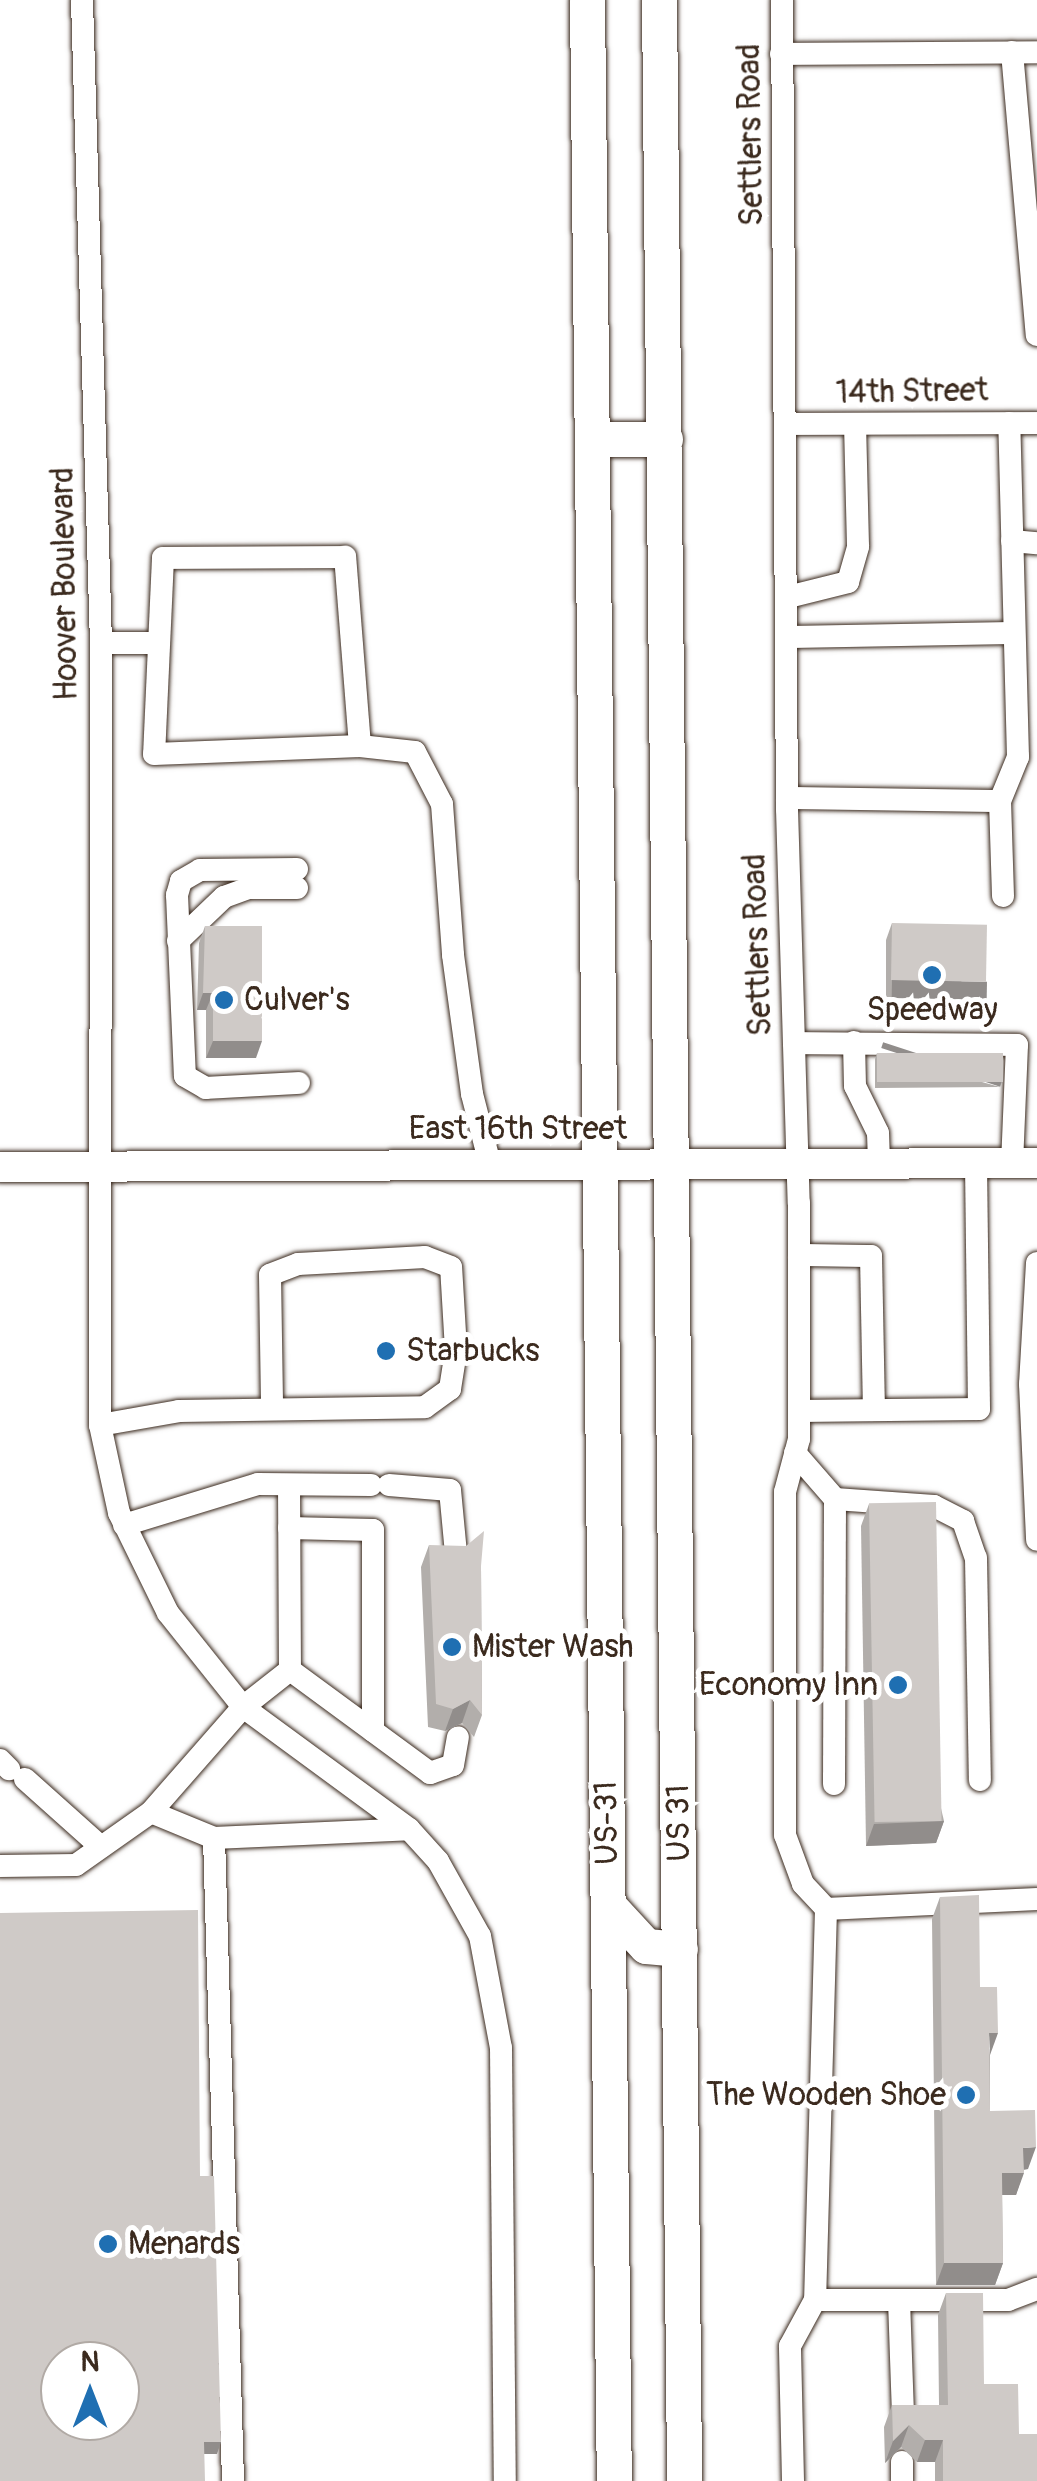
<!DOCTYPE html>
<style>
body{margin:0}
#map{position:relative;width:1037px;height:2481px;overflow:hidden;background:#fff;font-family:Pangolin,sans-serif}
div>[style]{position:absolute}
.roads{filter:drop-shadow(0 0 2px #3b2a1e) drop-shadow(0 0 2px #3b2a1e)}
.minor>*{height:22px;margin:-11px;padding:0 11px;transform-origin:11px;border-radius:11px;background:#fff}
.major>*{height:30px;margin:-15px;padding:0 15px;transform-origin:15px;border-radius:15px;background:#fff}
.highway>*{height:35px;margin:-17.5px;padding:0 17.5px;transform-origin:17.5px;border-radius:17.5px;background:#fff}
.wall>*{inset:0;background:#b2aeab}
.shaded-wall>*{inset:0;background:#918d8b;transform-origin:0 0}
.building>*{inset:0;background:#cfcac7;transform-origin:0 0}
.dots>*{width:28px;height:28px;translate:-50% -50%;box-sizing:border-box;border:5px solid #fff;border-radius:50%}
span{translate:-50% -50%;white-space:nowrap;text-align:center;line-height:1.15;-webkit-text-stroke:10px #fff;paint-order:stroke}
.street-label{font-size:32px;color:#3b2a1e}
.poi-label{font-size:32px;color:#3b2a1e}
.left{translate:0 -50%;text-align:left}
.right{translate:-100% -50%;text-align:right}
.north{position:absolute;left:40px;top:2341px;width:100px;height:100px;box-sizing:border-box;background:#fff;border:2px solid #b1aaa5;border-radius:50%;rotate:0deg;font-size:28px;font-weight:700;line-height:40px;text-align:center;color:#3b2a1e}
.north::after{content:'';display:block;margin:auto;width:35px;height:45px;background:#1f6fb2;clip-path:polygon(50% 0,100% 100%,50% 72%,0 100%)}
</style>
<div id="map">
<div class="roads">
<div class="minor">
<i style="left:82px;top:0;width:643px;rotate:88.31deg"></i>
<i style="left:101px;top:643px;width:782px;rotate:90.07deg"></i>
<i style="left:100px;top:1425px;width:90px;rotate:77.8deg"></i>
<i style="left:119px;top:1513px;width:111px;rotate:63.9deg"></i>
<i style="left:168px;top:1613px;width:120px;rotate:51.4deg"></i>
<i style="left:243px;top:1707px;width:206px;rotate:36.3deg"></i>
<i style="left:409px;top:1829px;width:43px;rotate:47.8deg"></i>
<i style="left:438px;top:1861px;width:86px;rotate:60.8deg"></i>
<i style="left:480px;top:1936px;width:114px;rotate:79.4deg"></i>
<i style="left:501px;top:2048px;width:433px;rotate:89.5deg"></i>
<i style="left:782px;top:0;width:809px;rotate:89.65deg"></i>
<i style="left:787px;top:809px;width:394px;rotate:88.3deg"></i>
<i style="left:799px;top:1203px;width:236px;rotate:90deg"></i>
<i style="left:799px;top:1439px;width:55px;rotate:104.8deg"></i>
<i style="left:785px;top:1492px;width:343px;rotate:90deg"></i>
<i style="left:785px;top:1835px;width:52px;rotate:69.8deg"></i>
<i style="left:803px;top:1884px;width:34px;rotate:47deg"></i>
<i style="left:826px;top:1909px;width:391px;rotate:91.6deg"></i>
<i style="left:815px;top:2300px;width:193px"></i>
<i style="left:1008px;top:2300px;width:31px;rotate:-21deg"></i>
<i style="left:1012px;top:52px;width:284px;rotate:85deg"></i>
<i style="left:781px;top:54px;width:256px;rotate:-0.4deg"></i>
<i style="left:789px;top:424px;width:248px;rotate:-0.2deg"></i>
<i style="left:1012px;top:541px;width:25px;rotate:5deg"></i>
<i style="left:788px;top:597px;width:62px;rotate:-14deg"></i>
<i style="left:848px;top:582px;width:37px;rotate:-74deg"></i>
<i style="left:858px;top:546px;width:121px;rotate:-91.4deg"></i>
<i style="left:788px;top:637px;width:226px;rotate:-1deg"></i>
<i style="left:101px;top:643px;width:57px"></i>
<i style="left:360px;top:746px;width:190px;rotate:-94.5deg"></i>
<i style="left:345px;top:557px;width:182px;rotate:179.7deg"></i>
<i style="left:163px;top:558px;width:196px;rotate:92.6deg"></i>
<i style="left:154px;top:754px;width:206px;rotate:-2.2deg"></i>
<i style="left:360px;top:746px;width:55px;rotate:6.2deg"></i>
<i style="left:415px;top:752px;width:59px;rotate:62.6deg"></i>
<i style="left:442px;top:804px;width:151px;rotate:85.8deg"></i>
<i style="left:453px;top:955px;width:140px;rotate:82.2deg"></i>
<i style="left:472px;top:1094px;width:72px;rotate:75.6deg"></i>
<i style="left:787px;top:798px;width:213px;rotate:0.8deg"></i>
<i style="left:297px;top:869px;width:97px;rotate:179.4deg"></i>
<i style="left:200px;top:870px;width:22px;rotate:150deg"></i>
<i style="left:181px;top:881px;width:15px;rotate:106deg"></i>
<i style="left:177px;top:895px;width:181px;rotate:87.5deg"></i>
<i style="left:185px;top:1076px;width:24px;rotate:30deg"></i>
<i style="left:206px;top:1088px;width:93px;rotate:-3.1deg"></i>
<i style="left:1003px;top:896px;width:95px;rotate:-91.8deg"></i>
<i style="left:1000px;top:801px;width:48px;rotate:-67.8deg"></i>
<i style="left:1018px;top:757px;width:334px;rotate:-91.5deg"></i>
<i style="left:178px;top:941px;width:64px;rotate:-43.7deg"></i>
<i style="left:224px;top:897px;width:27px;rotate:-20deg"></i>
<i style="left:249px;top:888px;width:48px"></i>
<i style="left:854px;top:1042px;width:44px;rotate:88.7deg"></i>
<i style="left:855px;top:1086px;width:52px;rotate:63.9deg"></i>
<i style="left:878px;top:1133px;width:29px;rotate:88deg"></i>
<i style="left:794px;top:1043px;width:223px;rotate:0.5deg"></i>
<i style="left:1017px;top:1045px;width:118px;rotate:92.4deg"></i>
<i style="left:799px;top:1255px;width:72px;rotate:0.8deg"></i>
<i style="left:871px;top:1256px;width:154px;rotate:88.9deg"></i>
<i style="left:1037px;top:1263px;width:121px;rotate:93.3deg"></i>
<i style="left:1030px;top:1384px;width:156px;rotate:87.4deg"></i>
<i style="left:799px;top:1411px;width:180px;rotate:-0.6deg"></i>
<i style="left:979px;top:1409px;width:246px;rotate:-90.7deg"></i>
<i style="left:100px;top:1425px;width:80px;rotate:-10deg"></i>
<i style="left:179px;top:1411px;width:246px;rotate:-0.9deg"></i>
<i style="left:425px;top:1407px;width:31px;rotate:-36deg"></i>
<i style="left:450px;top:1389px;width:39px;rotate:-81deg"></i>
<i style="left:456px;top:1350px;width:83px;rotate:-93.4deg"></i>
<i style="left:451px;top:1267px;width:28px;rotate:-159deg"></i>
<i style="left:425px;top:1257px;width:127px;rotate:176.8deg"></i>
<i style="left:298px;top:1264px;width:30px;rotate:159deg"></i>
<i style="left:270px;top:1275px;width:132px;rotate:89.1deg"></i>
<i style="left:795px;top:1453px;width:61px;rotate:49deg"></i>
<i style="left:835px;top:1499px;width:99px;rotate:4deg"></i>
<i style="left:934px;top:1506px;width:33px;rotate:27deg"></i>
<i style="left:963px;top:1521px;width:39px;rotate:71deg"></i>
<i style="left:976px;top:1558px;width:222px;rotate:89deg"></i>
<i style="left:289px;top:1485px;width:185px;rotate:89.7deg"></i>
<i style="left:389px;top:1485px;width:61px;rotate:4.7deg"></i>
<i style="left:450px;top:1490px;width:63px;rotate:84.6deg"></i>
<i style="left:124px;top:1525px;width:140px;rotate:-17deg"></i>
<i style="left:258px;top:1484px;width:113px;rotate:0.5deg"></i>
<i style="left:289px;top:1528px;width:84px;rotate:1.4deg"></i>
<i style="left:373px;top:1530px;width:201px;rotate:90deg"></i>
<i style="left:290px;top:1670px;width:174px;rotate:36.3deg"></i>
<i style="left:430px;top:1773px;width:24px;rotate:-19deg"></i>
<i style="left:453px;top:1765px;width:28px;rotate:-80deg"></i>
<i style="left:0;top:1760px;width:13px;rotate:45deg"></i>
<i style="left:25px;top:1779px;width:102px;rotate:41.8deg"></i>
<i style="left:834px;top:1784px;width:285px;rotate:-89.8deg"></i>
<i style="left:214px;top:1838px;width:195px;rotate:-2.6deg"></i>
<i style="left:0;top:1866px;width:76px;rotate:-0.8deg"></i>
<i style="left:76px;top:1865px;width:92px;rotate:-35.2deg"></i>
<i style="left:826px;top:1909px;width:211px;rotate:-2.7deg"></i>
<i style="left:899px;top:2300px;width:114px;rotate:88deg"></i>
<i style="left:902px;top:2462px;width:19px;rotate:90deg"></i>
<i style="left:233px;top:2481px;width:643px;rotate:-91.69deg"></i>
<i style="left:214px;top:1838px;width:68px;rotate:-157.6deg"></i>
<i style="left:151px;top:1812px;width:140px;rotate:-48.8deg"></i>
<i style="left:243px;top:1707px;width:60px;rotate:-38.2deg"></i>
<i style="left:793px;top:2481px;width:135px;rotate:-91.3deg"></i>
<i style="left:790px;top:2346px;width:52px;rotate:-61.5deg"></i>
</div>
<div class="major">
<i style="left:0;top:1167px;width:1037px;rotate:-0.22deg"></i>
</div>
<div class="highway">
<i style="left:587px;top:0;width:2481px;rotate:89.38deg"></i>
<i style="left:659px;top:0;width:2481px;rotate:89.42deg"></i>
<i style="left:592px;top:439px;width:73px"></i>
<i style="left:608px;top:1905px;width:56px;rotate:47.2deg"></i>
<i style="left:646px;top:1946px;width:34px;rotate:5deg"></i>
</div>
</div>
<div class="wall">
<i style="clip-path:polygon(892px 923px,981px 998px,886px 997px,886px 940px)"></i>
<i style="clip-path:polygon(205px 926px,256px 1058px,206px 1058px,206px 1010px,197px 1010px,199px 943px)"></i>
<i style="clip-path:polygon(877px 1053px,1000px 1087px,875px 1088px,875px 1059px)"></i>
<i style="clip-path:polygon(869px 1504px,944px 1821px,936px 1843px,866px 1846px,861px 1526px)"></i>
<i style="clip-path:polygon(429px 1545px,481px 1566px,482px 1715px,474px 1737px,462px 1723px,445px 1731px,428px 1727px,421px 1567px)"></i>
<i style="clip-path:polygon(940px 1897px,980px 1987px,990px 2055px,990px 2111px,1028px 2169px,1024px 2170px,1016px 2195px,1002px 2195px,1003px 2263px,995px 2285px,936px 2285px,932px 1919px)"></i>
<i style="clip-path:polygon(946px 2293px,984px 2384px,1019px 2434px,1037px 2481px,935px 2481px,935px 2462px,917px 2462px,901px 2447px,885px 2463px,884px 2427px,892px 2405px,939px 2405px,938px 2315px)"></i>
</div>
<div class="shaded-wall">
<i style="left:892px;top:980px;width:95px;height:18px;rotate:1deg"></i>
<i style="clip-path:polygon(203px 993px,213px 993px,206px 1010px,197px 1010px)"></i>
<i style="clip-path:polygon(213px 1041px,262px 1041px,256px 1058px,206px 1058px)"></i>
<i style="left:1002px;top:1081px;width:6px;height:125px;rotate:108deg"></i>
<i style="clip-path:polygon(470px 1700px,462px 1723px,445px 1731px,453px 1709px)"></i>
<i style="clip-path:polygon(944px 1821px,936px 1843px,866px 1846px,874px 1824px)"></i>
<i style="clip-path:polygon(989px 2033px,998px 2033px,990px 2055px)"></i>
<i style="clip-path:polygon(1036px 2147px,1028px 2169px,1015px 2170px,1023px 2148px)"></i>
<i style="clip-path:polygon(1002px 2173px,1024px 2173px,1016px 2195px,994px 2195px)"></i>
<i style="clip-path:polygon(944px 2263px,1003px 2263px,995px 2285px,936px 2285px)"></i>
<i style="clip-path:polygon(909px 2425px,901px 2447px,885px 2463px,893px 2441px)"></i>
<i style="clip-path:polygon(925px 2440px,943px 2440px,935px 2462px,917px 2462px)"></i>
<i style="clip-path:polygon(204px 2442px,221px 2442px,217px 2454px,200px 2454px)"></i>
</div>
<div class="building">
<i style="left:892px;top:923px;width:95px;height:57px;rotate:1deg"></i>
<i style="clip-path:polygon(205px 926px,262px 926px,262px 1041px,213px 1041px,213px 993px,203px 993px)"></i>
<i style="left:877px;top:1053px;width:126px;height:29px"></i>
<i style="left:936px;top:1502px;width:319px;height:67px;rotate:89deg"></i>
<i style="clip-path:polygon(484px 1531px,481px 1566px,482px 1715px,470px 1700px,453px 1709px,436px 1704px,429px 1545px,466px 1546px)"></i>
<i style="clip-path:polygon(979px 1895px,980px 1987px,997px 1987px,998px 2033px,989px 2033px,990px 2111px,1035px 2110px,1036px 2147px,1023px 2148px,1024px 2173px,1002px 2173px,1003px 2263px,944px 2263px,940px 1897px)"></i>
<i style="clip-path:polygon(evenodd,198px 1910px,200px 2176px,214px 2176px,221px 2442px,204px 2442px,205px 2481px,0 2481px,0 1913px,198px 1910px,60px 2361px,120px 2361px,120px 2421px,60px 2421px,60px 2361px)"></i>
<i style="clip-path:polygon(946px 2293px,983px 2293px,984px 2384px,1018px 2384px,1019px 2434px,1037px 2434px,1037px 2481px,943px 2481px,943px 2440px,925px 2440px,909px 2425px,893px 2441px,892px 2405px,948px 2405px)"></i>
</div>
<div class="dots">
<i style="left:932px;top:975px;background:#1f6fb2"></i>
<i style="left:224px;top:1000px;background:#1f6fb2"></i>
<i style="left:386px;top:1351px;background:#1f6fb2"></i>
<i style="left:452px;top:1647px;background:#1f6fb2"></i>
<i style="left:898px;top:1685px;background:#1f6fb2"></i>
<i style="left:966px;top:2095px;background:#1f6fb2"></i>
<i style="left:108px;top:2244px;background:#1f6fb2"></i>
</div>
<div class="street-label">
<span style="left:751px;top:135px;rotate:-91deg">Settlers Road</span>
<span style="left:912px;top:392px;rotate:-1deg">14th Street</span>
<span style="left:65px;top:584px;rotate:-91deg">Hoover Boulevard</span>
<span style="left:758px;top:945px;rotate:-92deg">Settlers Road</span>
<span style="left:518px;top:1129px">East 16th Street</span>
<span style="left:607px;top:1823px;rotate:-91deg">US-31</span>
<span style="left:679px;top:1823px;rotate:-91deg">US 31</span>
</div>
<div class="poi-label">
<span class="left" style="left:244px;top:1000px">Culver's</span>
<span style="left:932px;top:1010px">Speedway</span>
<span class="left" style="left:406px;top:1351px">Starbucks</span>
<span class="left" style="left:472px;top:1647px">Mister Wash</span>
<span class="right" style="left:878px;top:1685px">Economy Inn</span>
<span class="right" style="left:946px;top:2095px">The Wooden Shoe</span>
<span class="left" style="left:128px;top:2244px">Menards</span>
</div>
<div class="north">N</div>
</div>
